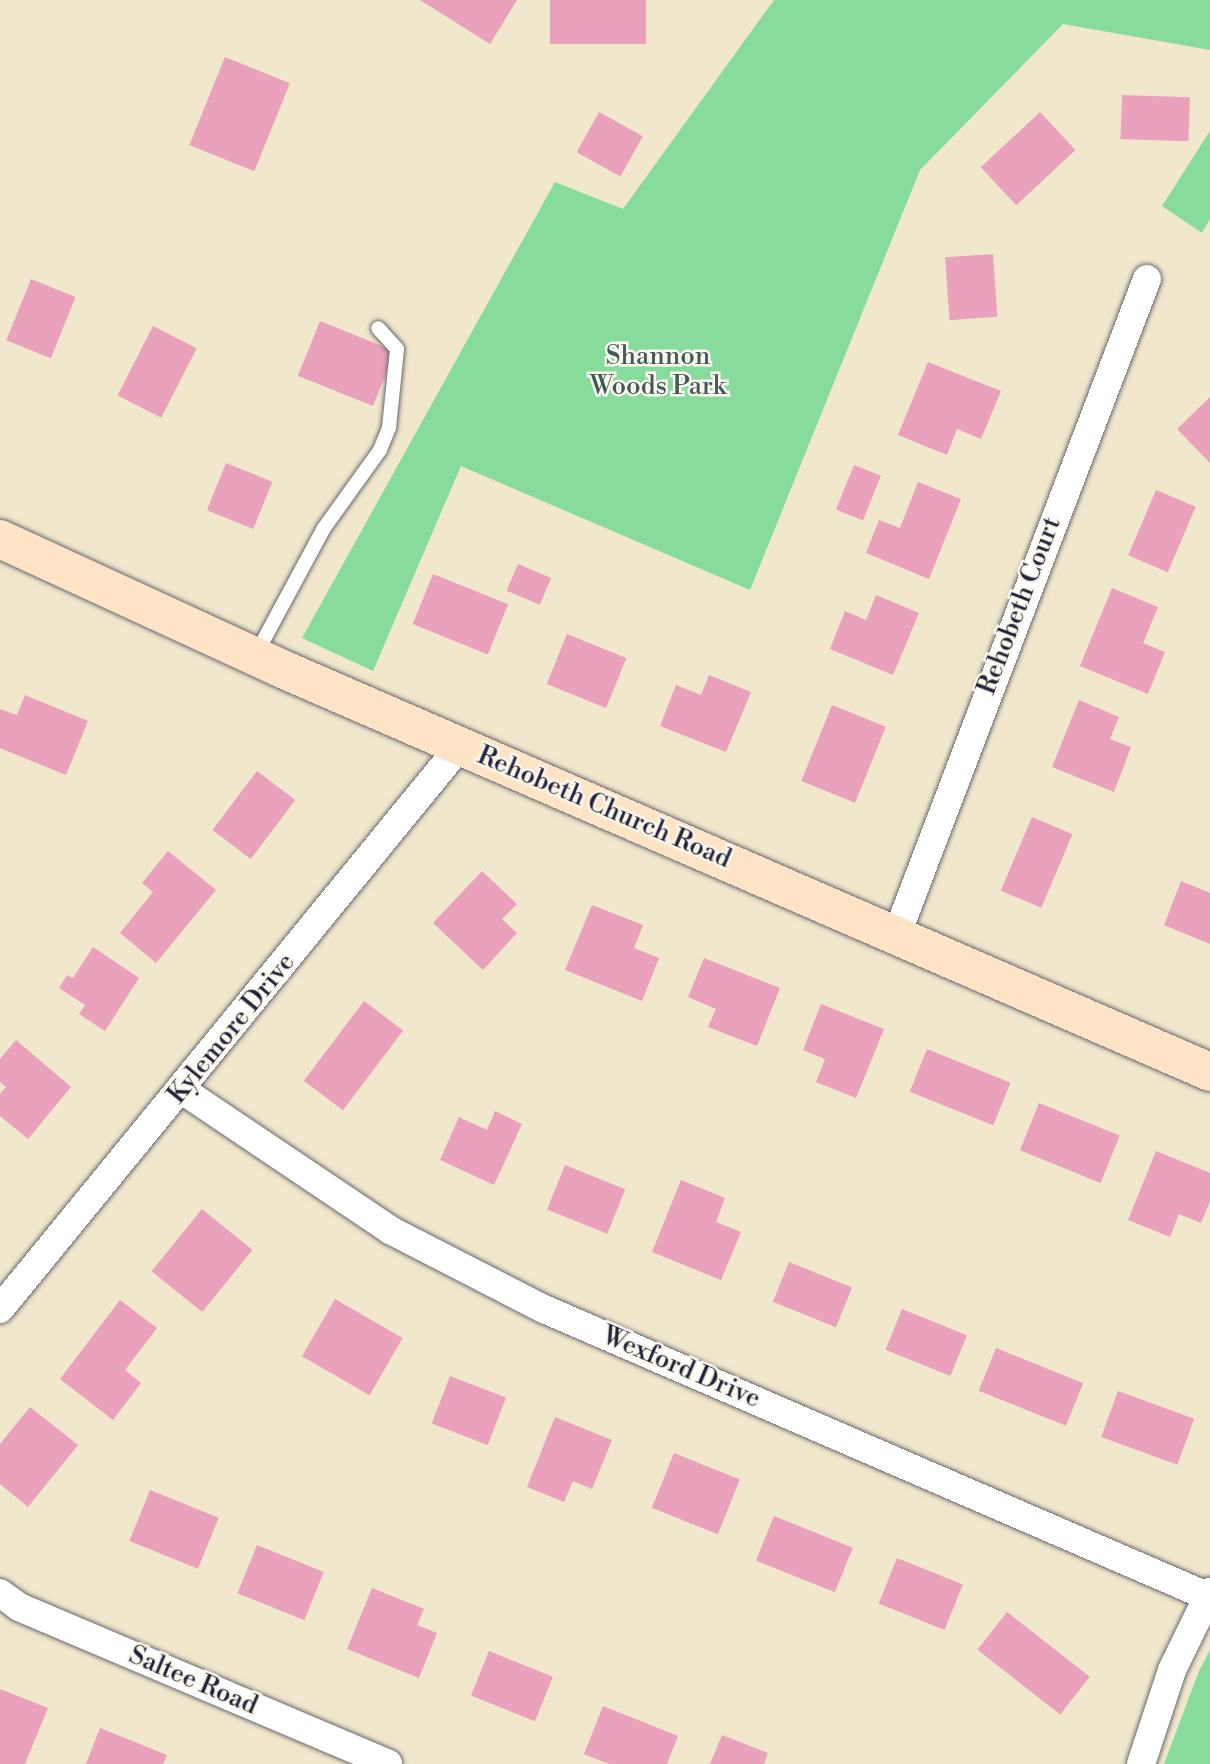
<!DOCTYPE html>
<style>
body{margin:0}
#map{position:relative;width:1210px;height:1764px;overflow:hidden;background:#f0e7cc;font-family:"Libre Bodoni",serif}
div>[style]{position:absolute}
.green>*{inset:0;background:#86db9d}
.building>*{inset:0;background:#e9a1bc;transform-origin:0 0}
.roads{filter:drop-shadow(0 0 2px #6a676e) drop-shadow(0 0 2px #6a676e)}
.lane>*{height:14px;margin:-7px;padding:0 7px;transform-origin:7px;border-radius:7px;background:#fff}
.street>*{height:28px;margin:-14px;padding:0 14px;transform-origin:14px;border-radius:14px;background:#fff}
.secondary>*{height:38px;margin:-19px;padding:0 19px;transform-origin:19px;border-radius:19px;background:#fee4c6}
span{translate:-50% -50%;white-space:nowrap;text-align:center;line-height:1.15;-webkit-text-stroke:5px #fbf7ec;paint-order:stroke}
.park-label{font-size:26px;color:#405a58}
.street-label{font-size:26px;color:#22223b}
</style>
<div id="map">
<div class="green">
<i style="clip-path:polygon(774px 0,1210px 0,1210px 50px,1063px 24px,920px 170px,750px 590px,461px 466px,373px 671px,302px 638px,555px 182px,623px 209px)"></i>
<i style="clip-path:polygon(1210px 131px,1210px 219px,1202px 233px,1162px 206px)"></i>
<i style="clip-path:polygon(1210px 1650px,1210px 1764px,1164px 1764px,1199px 1671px)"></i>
</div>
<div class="building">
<i style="clip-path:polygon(420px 0,517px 0,490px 44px)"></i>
<i style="left:550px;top:0;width:96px;height:44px"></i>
<i style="left:225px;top:57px;width:70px;height:95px;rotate:22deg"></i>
<i style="left:1122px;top:95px;width:68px;height:44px;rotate:2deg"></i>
<i style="left:599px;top:112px;width:50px;height:46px;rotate:29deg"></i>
<i style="left:1040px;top:112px;width:52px;height:81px;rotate:47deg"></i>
<i style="left:993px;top:254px;width:63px;height:48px;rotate:86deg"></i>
<i style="left:31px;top:279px;width:48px;height:66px;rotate:22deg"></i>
<i style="left:320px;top:321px;width:81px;height:59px;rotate:22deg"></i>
<i style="left:153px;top:326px;width:49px;height:78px;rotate:27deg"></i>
<i style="clip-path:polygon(928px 362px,1001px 391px,981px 439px,957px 429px,947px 455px,898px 435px)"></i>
<i style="clip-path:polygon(1210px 397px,1210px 463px,1177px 429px)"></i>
<i style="left:226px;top:463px;width:50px;height:51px;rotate:22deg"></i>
<i style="left:854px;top:465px;width:29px;height:48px;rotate:22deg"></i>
<i style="clip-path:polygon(918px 482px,961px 499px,929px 579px,866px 553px,879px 520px,900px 528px)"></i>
<i style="left:1156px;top:490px;width:43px;height:71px;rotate:23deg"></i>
<i style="left:518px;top:564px;width:36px;height:29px;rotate:23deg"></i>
<i style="left:433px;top:574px;width:81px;height:54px;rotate:22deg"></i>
<i style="clip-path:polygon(1112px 588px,1158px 607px,1143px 643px,1165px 652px,1148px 694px,1080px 666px)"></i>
<i style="clip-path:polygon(876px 595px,919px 613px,893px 675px,830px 649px,845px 611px,866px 620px)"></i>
<i style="left:567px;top:634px;width:64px;height:54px;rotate:22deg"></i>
<i style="clip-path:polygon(709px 675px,751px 692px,726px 752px,660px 726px,676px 685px,701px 695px)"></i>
<i style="clip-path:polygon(25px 695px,88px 721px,66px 775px,0 748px,0 709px,17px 715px)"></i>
<i style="clip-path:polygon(1079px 700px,1119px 717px,1110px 739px,1131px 747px,1114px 792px,1052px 767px)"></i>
<i style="left:832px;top:705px;width:58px;height:82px;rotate:22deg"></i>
<i style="left:257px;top:771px;width:48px;height:74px;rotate:37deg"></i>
<i style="left:1032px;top:817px;width:44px;height:80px;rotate:23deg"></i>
<i style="clip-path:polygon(168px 851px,216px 890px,156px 963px,120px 933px,153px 892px,142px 883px)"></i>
<i style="clip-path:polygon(482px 871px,517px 904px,502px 919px,517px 933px,483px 970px,433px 923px)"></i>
<i style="clip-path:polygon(1181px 881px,1210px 893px,1210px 944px,1164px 925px)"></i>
<i style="clip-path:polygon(592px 905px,643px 925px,634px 948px,659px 958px,642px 1001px,565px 970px)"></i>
<i style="clip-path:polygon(93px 947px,139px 978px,105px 1031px,79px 1014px,85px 1005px,59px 988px,67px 975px,73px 978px)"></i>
<i style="clip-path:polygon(704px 958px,780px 988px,757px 1046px,708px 1027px,716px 1009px,688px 997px)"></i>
<i style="left:364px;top:1001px;width:49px;height:100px;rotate:37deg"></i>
<i style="clip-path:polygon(821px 1004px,884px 1029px,856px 1098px,816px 1082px,825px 1059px,803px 1050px)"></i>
<i style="clip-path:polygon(16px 1040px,71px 1087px,28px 1139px,0 1116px,0 1094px,6px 1087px,0 1082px,0 1059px)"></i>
<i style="left:927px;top:1049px;width:90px;height:46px;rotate:22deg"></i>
<i style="left:1039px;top:1103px;width:87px;height:51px;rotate:22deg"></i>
<i style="clip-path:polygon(495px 1111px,522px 1124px,494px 1185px,440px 1160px,459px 1117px,487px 1130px)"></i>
<i style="clip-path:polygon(1156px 1151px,1210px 1173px,1210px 1201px,1201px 1223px,1179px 1214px,1170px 1237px,1128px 1220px)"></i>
<i style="left:565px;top:1165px;width:65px;height:48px;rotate:22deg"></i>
<i style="clip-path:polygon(681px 1180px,725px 1198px,716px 1222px,741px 1232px,721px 1280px,652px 1252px)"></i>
<i style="left:202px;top:1209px;width:65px;height:80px;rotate:39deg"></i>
<i style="left:789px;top:1262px;width:68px;height:43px;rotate:22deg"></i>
<i style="left:335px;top:1299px;width:78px;height:66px;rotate:30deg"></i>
<i style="clip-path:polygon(120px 1300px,157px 1328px,125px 1370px,141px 1383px,113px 1420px,60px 1379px)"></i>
<i style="left:902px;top:1309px;width:70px;height:44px;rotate:22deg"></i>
<i style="left:996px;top:1348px;width:94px;height:46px;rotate:22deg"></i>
<i style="left:450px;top:1376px;width:60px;height:51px;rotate:21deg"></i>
<i style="left:1118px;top:1391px;width:81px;height:49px;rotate:20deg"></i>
<i style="clip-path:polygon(30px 1407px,78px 1445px,28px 1507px,0 1484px,0 1444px)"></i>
<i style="clip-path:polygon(555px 1417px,612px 1440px,592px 1489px,573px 1481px,564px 1502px,527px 1487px)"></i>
<i style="left:674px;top:1453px;width:71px;height:59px;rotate:22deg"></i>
<i style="left:150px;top:1490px;width:74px;height:55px;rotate:22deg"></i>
<i style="left:774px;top:1516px;width:85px;height:48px;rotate:22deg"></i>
<i style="left:257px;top:1545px;width:72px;height:52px;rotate:22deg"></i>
<i style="left:897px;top:1558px;width:71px;height:49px;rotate:22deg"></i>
<i style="clip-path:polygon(372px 1588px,424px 1609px,417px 1625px,437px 1633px,419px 1678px,347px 1649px)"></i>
<i style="left:1007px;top:1612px;width:105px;height:48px;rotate:38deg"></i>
<i style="left:489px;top:1651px;width:69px;height:48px;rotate:22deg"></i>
<i style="clip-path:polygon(0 1689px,48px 1708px,25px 1764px,0 1764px)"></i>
<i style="clip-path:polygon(603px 1706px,678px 1736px,667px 1764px,609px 1764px,584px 1754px)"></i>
<i style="clip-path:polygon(100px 1728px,167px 1755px,163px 1764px,86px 1764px)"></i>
<i style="clip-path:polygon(722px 1735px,768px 1753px,764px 1764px,710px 1764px)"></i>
</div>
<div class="roads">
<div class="lane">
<i style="left:255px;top:656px;width:145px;rotate:-61.7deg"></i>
<i style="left:324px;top:528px;width:96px;rotate:-54.3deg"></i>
<i style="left:380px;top:450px;width:24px;rotate:-68deg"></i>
<i style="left:389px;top:428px;width:79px;rotate:-84.2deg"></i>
<i style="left:397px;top:349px;width:28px;rotate:-132deg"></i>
</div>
<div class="street">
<i style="left:897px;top:934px;width:701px;rotate:-69.11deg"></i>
<i style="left:182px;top:1090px;width:251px;rotate:33.9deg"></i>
<i style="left:390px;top:1230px;width:173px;rotate:27.2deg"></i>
<i style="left:544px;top:1309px;width:722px;rotate:23.41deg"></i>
<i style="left:0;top:1309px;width:727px;rotate:-50.75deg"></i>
<i style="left:0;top:1593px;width:24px;rotate:36deg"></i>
<i style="left:19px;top:1607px;width:401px;rotate:23deg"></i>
<i style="left:1141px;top:1764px;width:99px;rotate:-71.7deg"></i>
<i style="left:1172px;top:1670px;width:87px;rotate:-64deg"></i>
</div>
<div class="secondary">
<i style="left:0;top:539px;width:308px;rotate:24.7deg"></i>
<i style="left:280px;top:668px;width:1014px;rotate:23.48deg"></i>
</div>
</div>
<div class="park-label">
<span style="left:658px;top:372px">Shannon<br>Woods Park</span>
</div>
<div class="street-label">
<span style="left:1020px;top:606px;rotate:-69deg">Rehobeth Court</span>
<span style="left:604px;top:808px;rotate:23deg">Rehobeth Church Road</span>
<span style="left:232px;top:1029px;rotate:-51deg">Kylemore Drive</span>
<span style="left:681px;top:1368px;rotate:23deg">Wexford Drive</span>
<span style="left:193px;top:1681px;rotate:23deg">Saltee Road</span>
</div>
</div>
